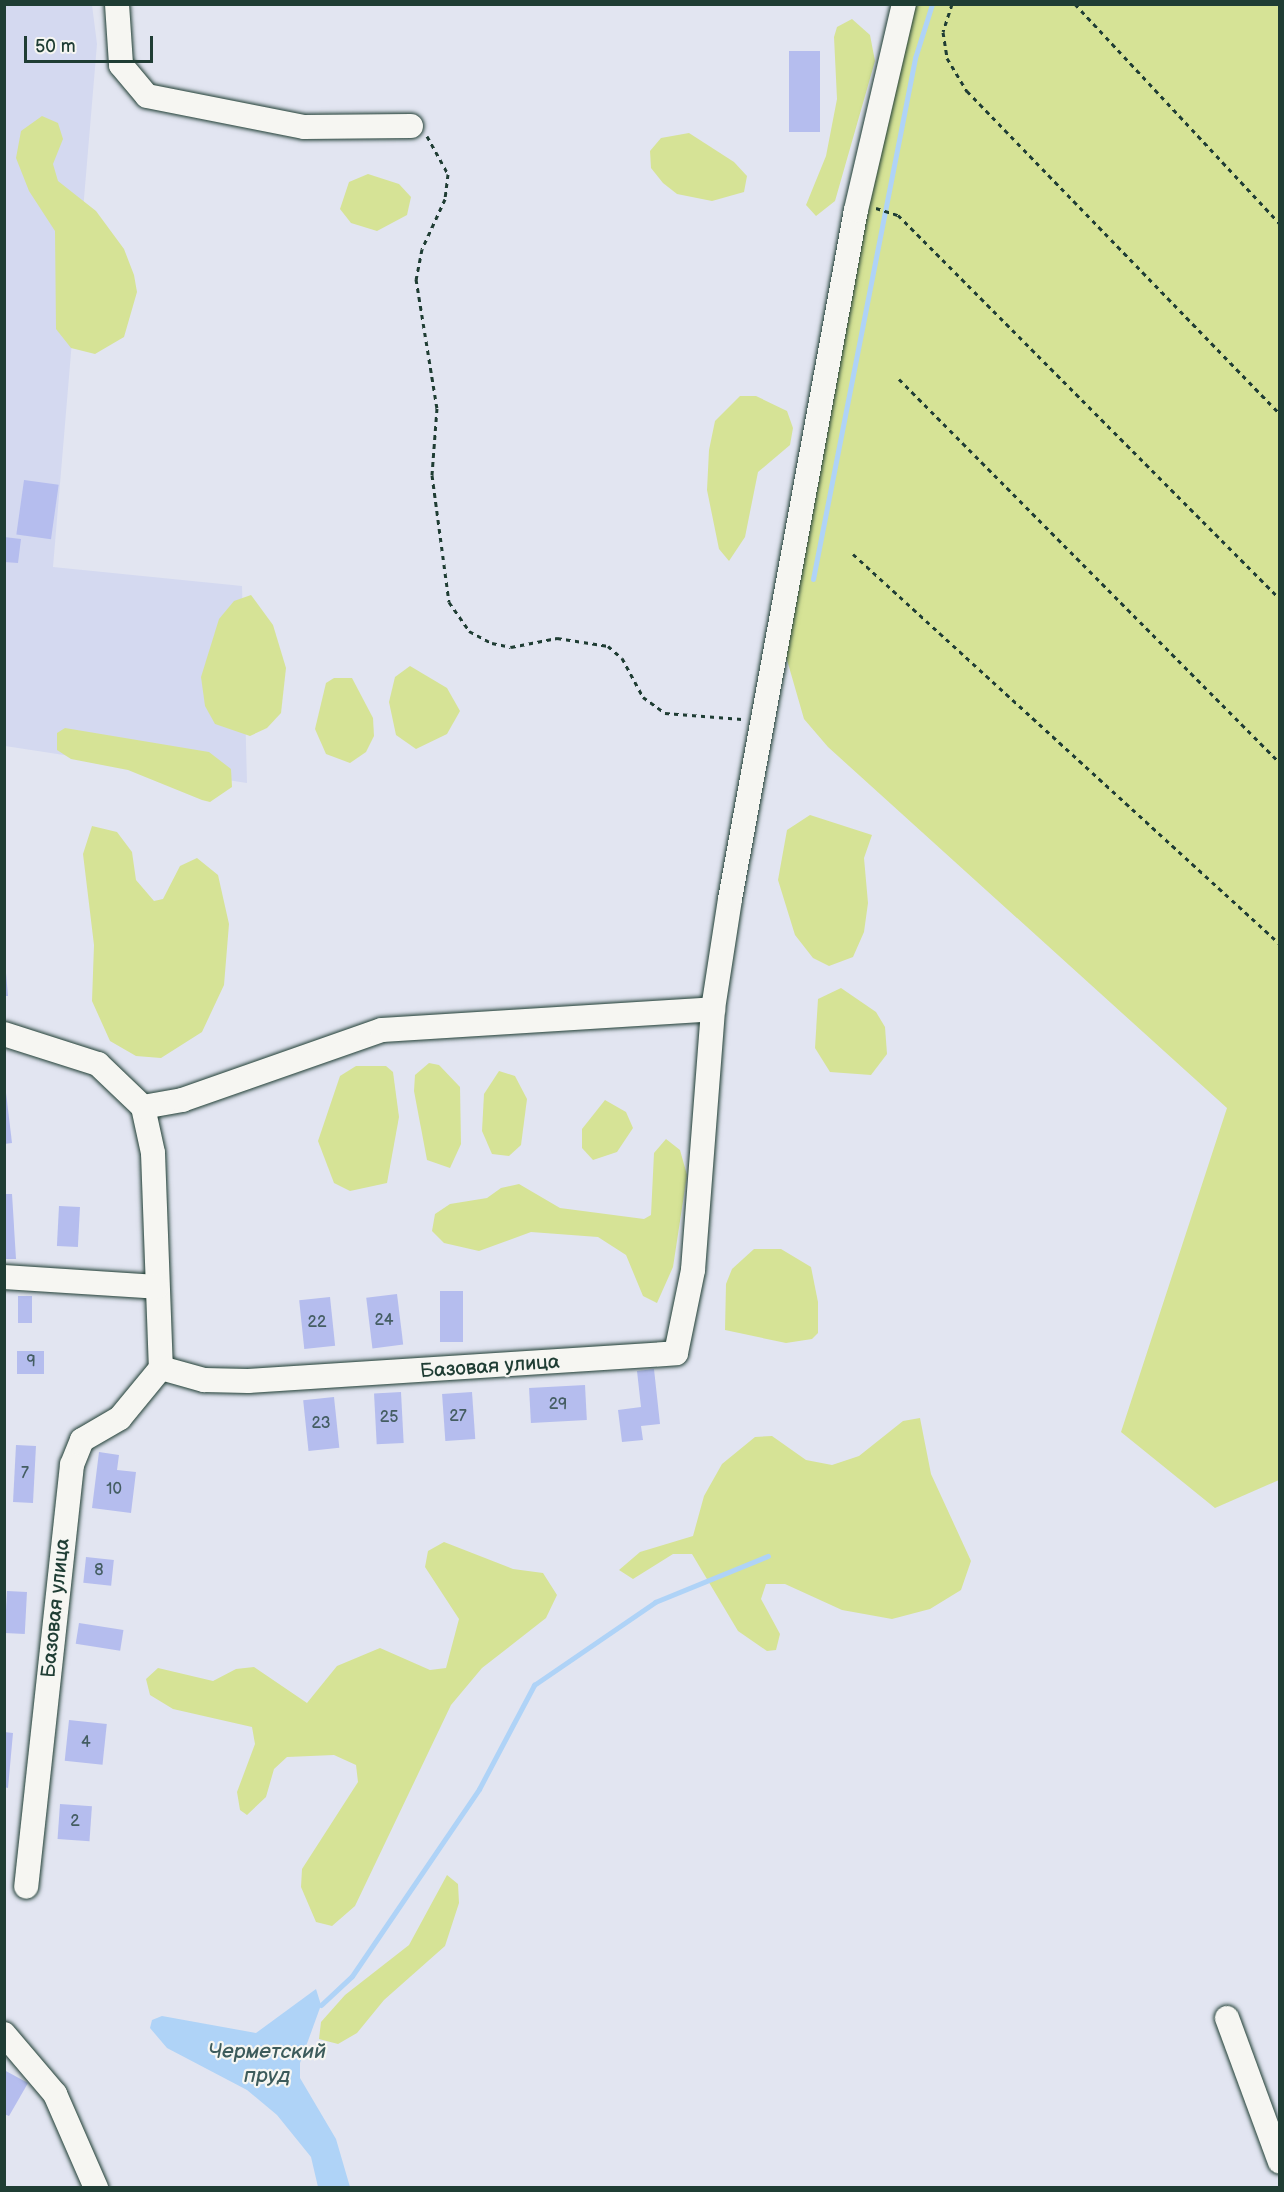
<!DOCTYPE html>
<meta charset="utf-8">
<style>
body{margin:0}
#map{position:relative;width:1284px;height:2192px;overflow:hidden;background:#e2e5f1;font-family:"Balsamiq Sans",sans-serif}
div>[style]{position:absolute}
.built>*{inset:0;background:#d4d9f0}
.green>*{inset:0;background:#d6e396}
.water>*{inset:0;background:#afd3f7}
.stream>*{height:5px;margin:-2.5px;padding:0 2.5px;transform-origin:2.5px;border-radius:2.5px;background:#afd3f7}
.building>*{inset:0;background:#b5bdee;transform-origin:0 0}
.path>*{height:3px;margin-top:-1.5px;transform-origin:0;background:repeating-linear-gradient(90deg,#1f3d34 0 4.5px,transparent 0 9px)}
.roads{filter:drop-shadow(0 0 2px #1f3d34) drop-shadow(0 0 2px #1f3d34)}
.minor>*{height:24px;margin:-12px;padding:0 12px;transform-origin:12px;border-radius:12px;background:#f6f6f2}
span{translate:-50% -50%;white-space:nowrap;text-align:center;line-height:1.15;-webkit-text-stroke:4.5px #f6f6f2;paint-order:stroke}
.number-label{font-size:16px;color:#445d62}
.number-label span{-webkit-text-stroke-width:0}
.street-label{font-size:20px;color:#1f3d34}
.water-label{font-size:21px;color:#3c5b5b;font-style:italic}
.frame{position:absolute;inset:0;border:6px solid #1f3d34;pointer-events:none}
.scale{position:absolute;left:24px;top:36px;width:129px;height:27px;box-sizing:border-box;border:3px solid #1f3d34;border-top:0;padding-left:8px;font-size:18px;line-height:21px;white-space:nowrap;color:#1f3d34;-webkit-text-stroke:4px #f6f6f2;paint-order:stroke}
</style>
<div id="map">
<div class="built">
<i style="clip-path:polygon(4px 5px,92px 5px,97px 44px,53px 567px,242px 586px,247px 783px,5px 746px)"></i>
</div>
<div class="green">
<i style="clip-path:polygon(904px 5px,1279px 5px,1279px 1480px,1215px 1508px,1121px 1432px,1227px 1108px,828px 747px,804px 719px,781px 639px)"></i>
<i style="clip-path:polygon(852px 19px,870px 35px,875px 61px,835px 201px,816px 216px,806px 205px,826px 156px,837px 99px,834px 37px,837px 27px)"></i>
<i style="clip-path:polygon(42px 116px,58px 123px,63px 139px,53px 164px,58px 181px,96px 211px,124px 249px,134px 275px,137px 292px,124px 337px,95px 354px,71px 348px,56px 329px,55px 231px,29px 191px,16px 158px,21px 131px)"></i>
<i style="clip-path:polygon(689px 133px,734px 162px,747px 176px,744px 192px,712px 201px,677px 194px,663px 183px,651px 168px,650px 151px,661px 138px)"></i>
<i style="clip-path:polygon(368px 174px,399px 184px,411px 197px,407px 215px,377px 231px,351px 223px,340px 209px,349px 182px)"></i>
<i style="clip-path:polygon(740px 396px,756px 396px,787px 411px,793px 428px,790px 445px,758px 472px,745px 537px,729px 561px,719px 549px,707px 490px,709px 450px,715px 421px)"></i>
<i style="clip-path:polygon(251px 595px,273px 625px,286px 668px,281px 713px,267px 728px,250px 736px,215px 724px,205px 706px,201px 677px,219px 619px,234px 601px)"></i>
<i style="clip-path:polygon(410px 666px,447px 688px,460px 711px,447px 734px,416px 749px,396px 735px,389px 702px,395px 677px)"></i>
<i style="clip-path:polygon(334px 678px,352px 678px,373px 718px,374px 736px,366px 752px,350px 763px,326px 754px,315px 729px,326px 683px)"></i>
<i style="clip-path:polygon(65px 728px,209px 752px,231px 769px,232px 787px,210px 802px,202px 800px,128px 770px,71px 759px,57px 750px,57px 733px)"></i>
<i style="clip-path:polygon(810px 815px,872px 835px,864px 858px,868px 903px,864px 932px,853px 957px,829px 966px,813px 958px,795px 935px,778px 880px,787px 830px)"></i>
<i style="clip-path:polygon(92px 826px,117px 832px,132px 852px,136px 880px,154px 901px,163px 899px,180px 866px,197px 858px,218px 875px,229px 924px,224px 985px,202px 1032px,161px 1058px,136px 1056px,110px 1041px,92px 1001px,94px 945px,83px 854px)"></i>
<i style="clip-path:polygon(841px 988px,876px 1012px,885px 1027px,887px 1054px,871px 1075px,830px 1072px,815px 1048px,818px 999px)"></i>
<i style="clip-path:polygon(429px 1063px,439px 1065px,460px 1087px,461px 1144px,450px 1168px,427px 1160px,414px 1091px,415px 1075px)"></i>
<i style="clip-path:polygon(356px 1066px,386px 1066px,393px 1072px,399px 1117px,387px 1183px,350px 1191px,334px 1183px,318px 1141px,340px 1076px)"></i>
<i style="clip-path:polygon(499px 1071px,515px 1076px,527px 1099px,521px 1145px,509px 1156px,492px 1154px,482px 1131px,484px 1094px)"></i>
<i style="clip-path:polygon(605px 1100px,626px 1112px,633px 1128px,617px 1152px,593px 1160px,582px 1148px,582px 1129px)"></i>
<i style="clip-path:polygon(666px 1139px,680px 1150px,687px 1175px,673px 1267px,657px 1303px,643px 1296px,626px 1255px,598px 1237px,531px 1232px,479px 1251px,444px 1243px,432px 1231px,435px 1214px,450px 1204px,487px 1198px,501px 1188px,519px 1184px,560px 1208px,644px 1219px,651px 1215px,654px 1153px)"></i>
<i style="clip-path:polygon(754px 1249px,781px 1249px,811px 1267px,818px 1302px,818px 1333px,812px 1339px,786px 1343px,725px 1330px,726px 1284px,732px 1269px)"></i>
<i style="clip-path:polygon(920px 1418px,931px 1474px,971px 1561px,961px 1590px,930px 1609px,892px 1619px,842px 1610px,785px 1584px,766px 1584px,761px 1599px,780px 1634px,776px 1650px,767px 1651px,738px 1631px,692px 1554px,673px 1554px,633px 1579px,619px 1570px,640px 1552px,693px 1536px,704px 1496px,722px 1464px,755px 1437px,772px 1436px,806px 1460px,832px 1465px,859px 1456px,903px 1421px)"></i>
<i style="clip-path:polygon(444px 1542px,513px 1569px,543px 1573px,557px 1595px,546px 1618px,482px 1668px,451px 1705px,355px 1906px,332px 1926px,316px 1922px,301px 1887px,302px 1869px,358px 1782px,356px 1765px,334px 1755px,287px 1757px,274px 1769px,266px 1797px,247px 1815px,240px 1810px,237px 1792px,255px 1744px,252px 1727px,173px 1709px,150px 1695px,146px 1679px,158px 1668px,213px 1681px,236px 1669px,254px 1667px,307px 1703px,337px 1666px,380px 1648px,430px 1670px,446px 1668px,459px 1619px,425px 1567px,428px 1551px)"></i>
<i style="clip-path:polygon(447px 1875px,458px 1884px,459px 1903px,445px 1946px,384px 2000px,357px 2033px,338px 2044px,319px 2039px,321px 2022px,345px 1995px,409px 1945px)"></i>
</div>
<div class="water">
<i style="clip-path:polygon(316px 1989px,321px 2005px,300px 2063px,300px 2078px,336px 2139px,350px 2187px,318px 2187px,311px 2157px,277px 2115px,247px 2090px,167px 2048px,150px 2028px,152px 2020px,162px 2016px,256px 2033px)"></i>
</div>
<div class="stream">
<i style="left:813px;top:579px;width:531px;rotate:-78.92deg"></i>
<i style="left:915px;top:58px;width:57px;rotate:-72.5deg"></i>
<i style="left:321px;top:2005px;width:42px;rotate:-43.1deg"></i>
<i style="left:352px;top:1976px;width:226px;rotate:-55.8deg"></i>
<i style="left:479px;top:1789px;width:118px;rotate:-62.1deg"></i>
<i style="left:534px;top:1685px;width:147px;rotate:-34.4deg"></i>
<i style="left:655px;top:1602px;width:122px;rotate:-22.2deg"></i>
</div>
<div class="building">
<i style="left:789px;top:51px;width:31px;height:81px"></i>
<i style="left:24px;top:480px;width:35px;height:55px;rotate:8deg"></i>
<i style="clip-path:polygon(4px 537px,21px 539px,18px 563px,4px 562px)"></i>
<i style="clip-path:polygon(4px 973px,6px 973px,8px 996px,4px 996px)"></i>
<i style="clip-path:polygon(4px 1076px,12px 1143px,4px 1144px)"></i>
<i style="clip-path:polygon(4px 1194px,12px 1194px,16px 1259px,4px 1259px)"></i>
<i style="left:59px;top:1206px;width:21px;height:40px;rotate:3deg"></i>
<i style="left:440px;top:1291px;width:23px;height:51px"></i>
<i style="left:397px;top:1294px;width:51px;height:31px;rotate:83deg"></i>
<i style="left:18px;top:1296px;width:14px;height:27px"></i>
<i style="left:330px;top:1297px;width:49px;height:31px;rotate:84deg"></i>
<i style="left:17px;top:1351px;width:27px;height:23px"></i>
<i style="clip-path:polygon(654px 1369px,660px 1424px,641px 1426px,643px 1440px,622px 1442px,618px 1410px,641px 1407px,637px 1371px)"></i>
<i style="left:585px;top:1385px;width:35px;height:56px;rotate:87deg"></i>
<i style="left:401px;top:1392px;width:51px;height:27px;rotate:87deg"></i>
<i style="left:472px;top:1392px;width:47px;height:30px;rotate:86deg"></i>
<i style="left:334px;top:1397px;width:51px;height:31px;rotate:84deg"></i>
<i style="left:16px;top:1445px;width:20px;height:57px;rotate:3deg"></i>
<i style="clip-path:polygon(99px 1452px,119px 1455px,117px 1470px,136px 1472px,131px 1513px,92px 1508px)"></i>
<i style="left:86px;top:1557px;width:28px;height:26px;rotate:6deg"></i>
<i style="left:7px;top:1591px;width:20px;height:42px;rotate:3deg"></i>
<i style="left:79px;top:1623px;width:45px;height:21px;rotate:9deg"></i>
<i style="left:69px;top:1720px;width:38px;height:41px;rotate:6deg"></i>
<i style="clip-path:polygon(4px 1732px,13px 1733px,8px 1788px,4px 1787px)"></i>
<i style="left:60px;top:1804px;width:32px;height:35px;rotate:4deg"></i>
<i style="clip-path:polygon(4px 2070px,28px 2083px,9px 2116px,4px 2114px)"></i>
</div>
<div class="path">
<i style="left:952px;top:4px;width:29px;rotate:108deg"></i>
<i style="left:943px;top:32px;width:26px;rotate:81deg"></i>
<i style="left:947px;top:58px;width:39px;rotate:59deg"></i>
<i style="left:967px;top:91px;width:450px;rotate:45.9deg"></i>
<i style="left:1075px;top:4px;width:301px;rotate:47deg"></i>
<i style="left:1279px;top:4px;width:1px;rotate:45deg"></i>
<i style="left:427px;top:136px;width:43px;rotate:61.1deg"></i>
<i style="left:448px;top:174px;width:25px;rotate:97deg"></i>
<i style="left:445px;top:199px;width:55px;rotate:114.7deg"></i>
<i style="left:422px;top:249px;width:31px;rotate:101deg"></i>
<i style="left:416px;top:279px;width:131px;rotate:80.8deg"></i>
<i style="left:437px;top:408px;width:67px;rotate:94.3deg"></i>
<i style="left:432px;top:475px;width:128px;rotate:82.4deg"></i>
<i style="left:449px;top:602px;width:35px;rotate:55deg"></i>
<i style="left:469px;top:631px;width:26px;rotate:28deg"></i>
<i style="left:492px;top:643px;width:19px;rotate:12deg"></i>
<i style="left:511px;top:647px;width:47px;rotate:-11.1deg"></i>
<i style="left:557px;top:638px;width:52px;rotate:8.9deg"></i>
<i style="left:608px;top:646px;width:18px;rotate:41deg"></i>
<i style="left:622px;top:658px;width:44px;rotate:61.7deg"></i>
<i style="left:643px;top:697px;width:27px;rotate:36deg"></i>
<i style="left:665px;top:713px;width:77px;rotate:4.5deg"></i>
<i style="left:876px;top:208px;width:23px;rotate:18deg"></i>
<i style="left:898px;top:215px;width:542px;rotate:45.15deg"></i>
<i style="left:899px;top:379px;width:541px;rotate:45.22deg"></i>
<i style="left:853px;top:554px;width:578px;rotate:42.41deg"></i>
</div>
<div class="roads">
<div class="minor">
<i style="left:117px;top:4px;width:61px;rotate:86.2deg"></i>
<i style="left:121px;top:65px;width:40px;rotate:50deg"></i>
<i style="left:147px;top:96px;width:160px;rotate:11.2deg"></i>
<i style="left:304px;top:127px;width:107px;rotate:-0.5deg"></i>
<i style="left:4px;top:1034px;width:99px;rotate:17.7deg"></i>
<i style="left:98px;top:1064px;width:62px;rotate:43.7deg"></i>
<i style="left:143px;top:1107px;width:47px;rotate:77.7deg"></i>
<i style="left:153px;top:1153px;width:215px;rotate:87.9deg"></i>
<i style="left:161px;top:1368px;width:65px;rotate:129.4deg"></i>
<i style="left:120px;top:1418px;width:44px;rotate:149.9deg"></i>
<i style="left:82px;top:1440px;width:27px;rotate:112deg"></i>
<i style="left:72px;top:1465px;width:424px;rotate:96.2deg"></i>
<i style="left:143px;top:1107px;width:40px;rotate:-10deg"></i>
<i style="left:182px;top:1100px;width:212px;rotate:-19.3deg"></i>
<i style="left:382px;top:1030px;width:332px;rotate:-3.6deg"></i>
<i style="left:4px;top:1277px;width:153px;rotate:3.7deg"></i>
<i style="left:161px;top:1368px;width:45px;rotate:15.6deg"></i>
<i style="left:204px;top:1380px;width:44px;rotate:1.3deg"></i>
<i style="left:248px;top:1381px;width:429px;rotate:-3.7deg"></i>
<i style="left:676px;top:1353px;width:85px;rotate:-78.4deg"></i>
<i style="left:693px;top:1270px;width:262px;rotate:-85.6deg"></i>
<i style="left:713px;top:1009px;width:111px;rotate:-81.2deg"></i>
<i style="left:730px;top:899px;width:700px;rotate:-79.64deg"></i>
<i style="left:856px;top:210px;width:212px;rotate:-76.9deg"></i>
<i style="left:1227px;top:2018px;width:153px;rotate:69.8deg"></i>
<i style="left:4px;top:2034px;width:79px;rotate:49.6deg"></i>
<i style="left:55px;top:2094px;width:103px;rotate:66.4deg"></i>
</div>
</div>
<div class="number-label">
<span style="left:384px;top:1321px">24</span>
<span style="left:317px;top:1323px">22</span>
<span style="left:31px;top:1362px">9</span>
<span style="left:558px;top:1405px">29</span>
<span style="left:458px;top:1417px">27</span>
<span style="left:389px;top:1418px">25</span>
<span style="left:321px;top:1424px">23</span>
<span style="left:25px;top:1474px">7</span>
<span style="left:114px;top:1490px">10</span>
<span style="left:99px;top:1571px">8</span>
<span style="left:86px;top:1743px">4</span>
<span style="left:75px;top:1822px">2</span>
</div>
<div class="street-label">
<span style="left:490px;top:1367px;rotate:-4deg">Базовая улица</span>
<span style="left:56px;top:1608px;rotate:-84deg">Базовая улица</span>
</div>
<div class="water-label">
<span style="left:267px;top:2064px">Черметский<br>пруд</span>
</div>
<div class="frame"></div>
<div class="scale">50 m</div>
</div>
